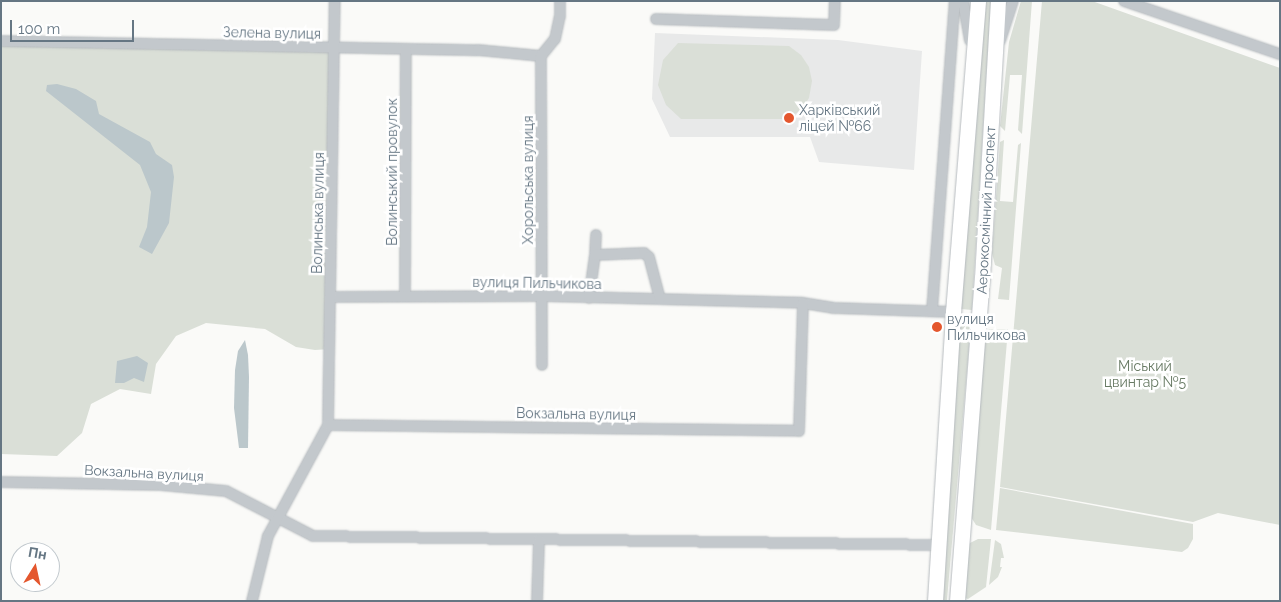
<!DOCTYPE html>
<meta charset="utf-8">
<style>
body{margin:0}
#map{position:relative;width:1281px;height:602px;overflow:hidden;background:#fafaf8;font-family:Raleway,sans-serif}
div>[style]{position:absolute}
.built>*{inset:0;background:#e8e9e9}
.green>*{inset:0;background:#dadfd7;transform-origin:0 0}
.water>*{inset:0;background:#bbc7cb}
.roads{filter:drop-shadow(0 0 1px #b5babe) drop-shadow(0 0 1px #b5babe)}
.street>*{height:10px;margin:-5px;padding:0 5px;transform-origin:5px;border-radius:5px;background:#c3c8cc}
.primary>*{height:15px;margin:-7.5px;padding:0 7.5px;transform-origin:7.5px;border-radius:7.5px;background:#fff}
.dots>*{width:14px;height:14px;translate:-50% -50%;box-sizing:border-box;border:2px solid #fff;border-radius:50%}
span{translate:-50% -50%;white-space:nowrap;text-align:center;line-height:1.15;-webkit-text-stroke:5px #fff;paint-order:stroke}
.street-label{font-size:14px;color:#657683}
.poi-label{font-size:14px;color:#657683}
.left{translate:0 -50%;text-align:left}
.park-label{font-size:14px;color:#687a64}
.frame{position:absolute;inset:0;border:2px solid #657683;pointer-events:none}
.north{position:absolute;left:10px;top:542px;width:50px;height:50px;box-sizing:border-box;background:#fff;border:1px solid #c1c8cd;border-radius:50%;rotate:10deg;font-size:14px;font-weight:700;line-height:20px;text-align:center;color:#657683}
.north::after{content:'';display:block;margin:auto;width:18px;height:22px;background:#e4572e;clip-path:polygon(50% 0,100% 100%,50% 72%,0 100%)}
.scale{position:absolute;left:10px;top:20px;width:124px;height:22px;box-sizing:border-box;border:2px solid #657683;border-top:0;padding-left:6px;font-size:15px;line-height:18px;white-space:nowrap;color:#657683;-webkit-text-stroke:4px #fff;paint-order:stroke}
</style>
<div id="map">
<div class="built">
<i style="clip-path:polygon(655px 33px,838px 40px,922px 51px,914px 170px,819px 162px,810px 137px,670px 137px,652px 99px)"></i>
</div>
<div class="green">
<i style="clip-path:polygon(986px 1px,991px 1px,972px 310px,961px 309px)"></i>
<i style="clip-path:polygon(1021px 1px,1032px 1px,1022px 134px,1018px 130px,1022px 75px,1010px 75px,1005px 131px,1000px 126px,1009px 42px)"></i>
<i style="clip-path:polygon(1042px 1px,1092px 1px,1280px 68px,1280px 525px,1218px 513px,1193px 522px,1000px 487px)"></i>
<i style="clip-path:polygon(1px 41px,334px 48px,330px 349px,315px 350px,296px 347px,265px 329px,206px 323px,176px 336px,156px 364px,151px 394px,120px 389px,91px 404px,82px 433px,57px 456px,1px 454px)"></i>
<i style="clip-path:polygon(678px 43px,789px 46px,801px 55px,809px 67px,812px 81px,809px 98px,801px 110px,787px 119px,681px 119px,666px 105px,658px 85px,663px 60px)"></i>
<i style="clip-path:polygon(1004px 140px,1000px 201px,1013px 202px,1018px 145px,1021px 143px,1009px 300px,998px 299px,1002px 268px,995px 265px,992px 253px,1000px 142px)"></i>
<i style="left:959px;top:325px;width:12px;height:277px;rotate:5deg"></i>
<i style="clip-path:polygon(986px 329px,1008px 329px,991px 530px,976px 525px,971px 517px)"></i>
<i style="clip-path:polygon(1000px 488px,1193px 524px,1193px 539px,1188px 548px,1182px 552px,996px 530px)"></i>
<i style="clip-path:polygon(978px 539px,991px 539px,986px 587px,968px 599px,965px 598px,968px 544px)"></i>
<i style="clip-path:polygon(995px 540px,1001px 544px,1004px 558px,1001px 558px,1000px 567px,1002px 567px,998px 577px,989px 585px)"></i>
</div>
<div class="water">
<i style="clip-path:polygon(57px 84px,76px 89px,96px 101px,99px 114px,150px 142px,156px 154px,172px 165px,174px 177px,169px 223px,152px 254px,139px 247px,147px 227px,151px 192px,140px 165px,46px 91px,47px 85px)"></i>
<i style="clip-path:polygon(245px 340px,248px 355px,249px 377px,248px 448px,239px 448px,234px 408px,235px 370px,238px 351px)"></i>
<i style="clip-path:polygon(137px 356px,148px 363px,144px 382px,134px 378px,124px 383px,115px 383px,117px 361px)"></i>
</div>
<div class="roads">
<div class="street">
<i style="left:963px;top:1px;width:40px;rotate:80deg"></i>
<i style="left:1124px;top:1px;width:165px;rotate:18.8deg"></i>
<i style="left:656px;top:19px;width:178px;rotate:1.9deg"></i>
<i style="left:834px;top:25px;width:24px;rotate:-88deg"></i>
<i style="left:1px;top:41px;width:477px;rotate:1.1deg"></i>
<i style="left:478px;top:50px;width:63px;rotate:5.4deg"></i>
<i style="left:1000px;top:41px;width:42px;rotate:-72deg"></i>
<i style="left:595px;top:255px;width:20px;rotate:-87deg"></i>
<i style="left:405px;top:296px;width:247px;rotate:-89.8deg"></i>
<i style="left:331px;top:297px;width:212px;rotate:-0.3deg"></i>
<i style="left:543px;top:296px;width:260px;rotate:1.5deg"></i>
<i style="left:803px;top:303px;width:30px;rotate:9deg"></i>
<i style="left:833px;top:308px;width:120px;rotate:1.9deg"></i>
<i style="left:589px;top:298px;width:43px;rotate:-82.1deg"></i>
<i style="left:595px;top:255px;width:49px;rotate:-2.3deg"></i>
<i style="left:644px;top:253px;width:6px;rotate:39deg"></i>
<i style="left:649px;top:257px;width:43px;rotate:75.3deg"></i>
<i style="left:932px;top:311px;width:311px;rotate:-85.8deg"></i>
<i style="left:542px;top:365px;width:309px;rotate:-90.2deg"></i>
<i style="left:541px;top:56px;width:22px;rotate:-51deg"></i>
<i style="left:555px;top:39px;width:24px;rotate:-78deg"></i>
<i style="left:560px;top:16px;width:15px;rotate:-90deg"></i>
<i style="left:328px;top:425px;width:424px;rotate:-89.1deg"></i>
<i style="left:1px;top:482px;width:160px;rotate:1.1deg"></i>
<i style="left:161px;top:485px;width:65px;rotate:5.3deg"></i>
<i style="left:226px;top:491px;width:98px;rotate:27.3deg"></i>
<i style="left:313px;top:536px;width:627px;rotate:0.82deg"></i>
<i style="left:252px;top:601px;width:67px;rotate:-76.2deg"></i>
<i style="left:268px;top:536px;width:126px;rotate:-61.6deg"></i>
<i style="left:328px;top:425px;width:471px;rotate:0.7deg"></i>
<i style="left:799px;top:431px;width:128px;rotate:-88.2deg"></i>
<i style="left:537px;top:601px;width:61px;rotate:-88.1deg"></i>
</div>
<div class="primary">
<i style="left:935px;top:601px;width:290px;rotate:-86.4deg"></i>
<i style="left:953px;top:312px;width:312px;rotate:-85.4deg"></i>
<i style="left:957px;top:601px;width:324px;rotate:-85.6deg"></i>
<i style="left:982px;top:278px;width:277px;rotate:-86.7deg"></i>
</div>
</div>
<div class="dots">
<i style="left:789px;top:118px;background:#e4572e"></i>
<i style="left:937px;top:327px;background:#e4572e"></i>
</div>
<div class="street-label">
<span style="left:272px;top:33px;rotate:1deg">Зелена вулиця</span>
<span style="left:392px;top:172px;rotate:-90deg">Волинський провулок</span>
<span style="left:528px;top:180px;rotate:-90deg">Хорольська вулиця</span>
<span style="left:986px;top:210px;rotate:-87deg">Аерокосмічний проспект</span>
<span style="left:318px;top:213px;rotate:-89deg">Волинська вулиця</span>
<span style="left:537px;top:283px;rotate:1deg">вулиця Пильчикова</span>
<span style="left:576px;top:414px;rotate:1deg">Вокзальна вулиця</span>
<span style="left:144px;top:473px;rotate:3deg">Вокзальна вулиця</span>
</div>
<div class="poi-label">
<span class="left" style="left:799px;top:118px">Харківський<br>ліцей №66</span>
<span class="left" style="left:947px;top:327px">вулиця<br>Пильчикова</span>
</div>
<div class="park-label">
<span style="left:1145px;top:374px">Міський<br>цвинтар №5</span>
</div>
<div class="frame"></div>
<div class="north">Пн</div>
<div class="scale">100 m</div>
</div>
